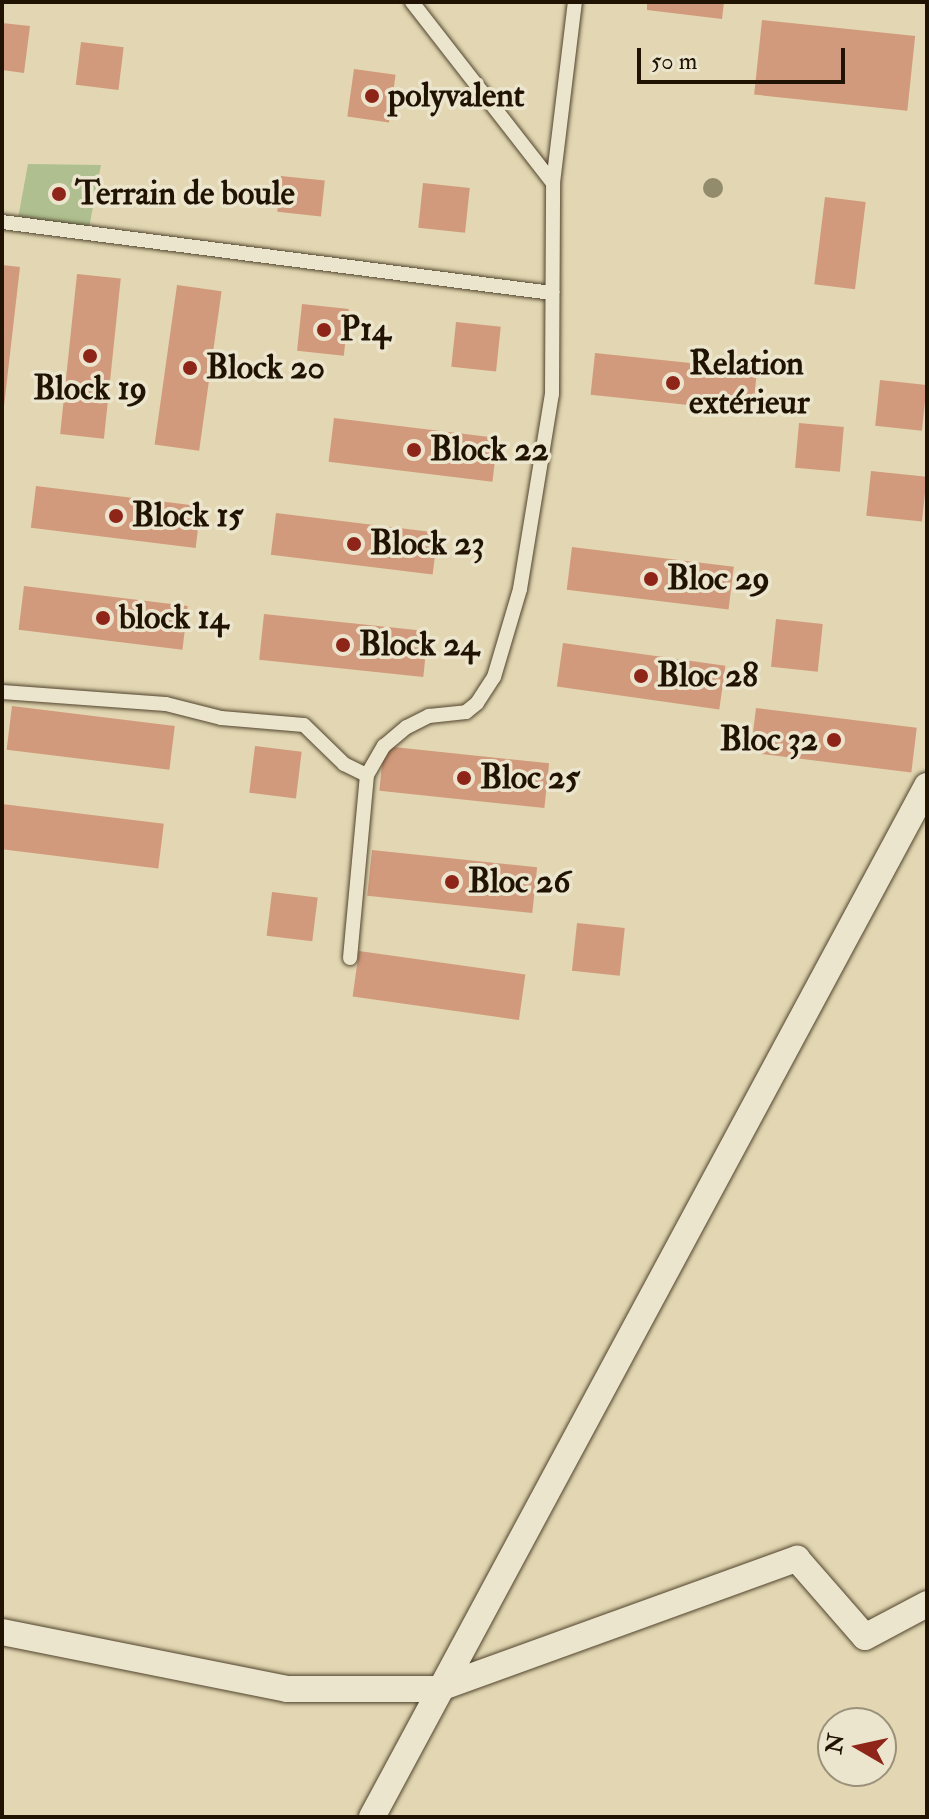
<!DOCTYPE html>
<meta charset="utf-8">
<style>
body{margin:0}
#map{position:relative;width:929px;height:1819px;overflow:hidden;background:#e2d7b2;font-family:"IM FELL Double Pica",serif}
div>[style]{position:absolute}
.green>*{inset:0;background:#afbf8f}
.building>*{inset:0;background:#d29a7c;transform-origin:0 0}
.roads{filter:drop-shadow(0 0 2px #51442d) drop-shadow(0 0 2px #51442d)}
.lane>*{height:14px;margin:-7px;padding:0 7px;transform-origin:7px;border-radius:7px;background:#ece5cd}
.street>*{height:26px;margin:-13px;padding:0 13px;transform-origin:13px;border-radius:13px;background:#ece5cd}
.trees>*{width:20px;height:20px;margin:-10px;border-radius:50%;background:#938c6c}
.dots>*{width:22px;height:22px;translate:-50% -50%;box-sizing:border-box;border:4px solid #ece5cd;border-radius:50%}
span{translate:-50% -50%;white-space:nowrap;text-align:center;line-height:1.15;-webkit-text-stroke:7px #ece5cd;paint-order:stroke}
.poi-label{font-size:34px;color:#211301;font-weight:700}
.left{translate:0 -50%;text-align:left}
.right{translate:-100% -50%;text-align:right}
.frame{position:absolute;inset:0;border:4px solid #211301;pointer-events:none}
.north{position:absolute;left:817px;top:1707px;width:80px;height:80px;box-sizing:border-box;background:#ece5cd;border:2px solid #9b917b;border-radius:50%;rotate:279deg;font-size:22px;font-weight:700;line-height:32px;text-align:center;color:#211301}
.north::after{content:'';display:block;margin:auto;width:28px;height:36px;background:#8f2418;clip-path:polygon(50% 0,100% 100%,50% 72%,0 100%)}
.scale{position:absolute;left:637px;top:48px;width:208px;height:36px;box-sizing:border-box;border:4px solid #211301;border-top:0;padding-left:10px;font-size:24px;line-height:28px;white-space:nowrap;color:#211301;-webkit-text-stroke:6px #ece5cd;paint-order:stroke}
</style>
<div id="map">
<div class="green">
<i style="clip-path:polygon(28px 164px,101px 165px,88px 233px,17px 224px)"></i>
</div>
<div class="building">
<i style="clip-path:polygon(647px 2px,724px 2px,722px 19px,647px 10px)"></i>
<i style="left:762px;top:20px;width:154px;height:75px;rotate:6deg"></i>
<i style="clip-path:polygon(2px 23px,30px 26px,24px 73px,2px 70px)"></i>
<i style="left:81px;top:42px;width:43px;height:43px;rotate:7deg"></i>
<i style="left:354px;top:69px;width:42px;height:48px;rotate:8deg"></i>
<i style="left:281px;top:176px;width:44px;height:36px;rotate:6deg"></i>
<i style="left:423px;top:183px;width:47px;height:45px;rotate:6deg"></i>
<i style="left:825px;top:197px;width:41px;height:88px;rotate:7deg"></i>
<i style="clip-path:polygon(2px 265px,20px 267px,4px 406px,2px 406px)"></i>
<i style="left:77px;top:274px;width:44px;height:161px;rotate:6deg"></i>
<i style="left:177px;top:285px;width:45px;height:161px;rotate:8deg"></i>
<i style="left:302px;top:304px;width:47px;height:47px;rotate:6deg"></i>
<i style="left:456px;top:322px;width:45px;height:45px;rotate:6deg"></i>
<i style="left:595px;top:353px;width:163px;height:42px;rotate:6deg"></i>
<i style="left:880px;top:380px;width:47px;height:46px;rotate:6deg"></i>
<i style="left:334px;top:418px;width:165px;height:44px;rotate:7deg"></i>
<i style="left:799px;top:423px;width:45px;height:45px;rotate:5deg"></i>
<i style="left:871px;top:471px;width:56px;height:45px;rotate:6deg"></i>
<i style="left:36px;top:486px;width:166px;height:42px;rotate:7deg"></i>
<i style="left:276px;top:513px;width:163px;height:42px;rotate:7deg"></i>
<i style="left:572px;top:547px;width:163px;height:43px;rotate:7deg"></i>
<i style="left:24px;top:586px;width:165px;height:44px;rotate:7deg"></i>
<i style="left:264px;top:614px;width:165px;height:46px;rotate:6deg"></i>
<i style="left:776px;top:619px;width:47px;height:48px;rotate:6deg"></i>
<i style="left:563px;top:643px;width:164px;height:44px;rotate:8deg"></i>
<i style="left:12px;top:706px;width:164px;height:44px;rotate:7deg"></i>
<i style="left:756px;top:708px;width:162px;height:45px;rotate:7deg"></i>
<i style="left:255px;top:746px;width:47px;height:47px;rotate:7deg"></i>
<i style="left:384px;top:746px;width:166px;height:45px;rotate:6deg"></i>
<i style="left:2px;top:804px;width:163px;height:45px;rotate:7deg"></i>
<i style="left:372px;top:850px;width:166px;height:46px;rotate:6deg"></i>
<i style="left:272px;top:892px;width:46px;height:44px;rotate:7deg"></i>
<i style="left:577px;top:923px;width:48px;height:48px;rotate:6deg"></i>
<i style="left:359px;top:951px;width:168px;height:46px;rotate:8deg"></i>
</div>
<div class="roads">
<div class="lane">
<i style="left:412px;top:2px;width:229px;rotate:52.1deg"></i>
<i style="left:2px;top:222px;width:555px;rotate:7.36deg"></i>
<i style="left:2px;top:692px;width:164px;rotate:4.2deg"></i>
<i style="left:166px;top:704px;width:57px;rotate:14.3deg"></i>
<i style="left:221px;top:718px;width:83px;rotate:4.8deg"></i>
<i style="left:304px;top:725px;width:56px;rotate:44.3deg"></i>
<i style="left:344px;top:764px;width:25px;rotate:26deg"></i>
<i style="left:350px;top:958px;width:184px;rotate:-84.7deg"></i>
<i style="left:367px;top:775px;width:34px;rotate:-60deg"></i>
<i style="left:384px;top:746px;width:30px;rotate:-40deg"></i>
<i style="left:407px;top:727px;width:25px;rotate:-27deg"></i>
<i style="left:429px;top:716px;width:37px;rotate:-6deg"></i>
<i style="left:466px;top:712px;width:14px;rotate:-39deg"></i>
<i style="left:477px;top:703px;width:31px;rotate:-57deg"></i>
<i style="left:494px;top:677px;width:92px;rotate:-73.5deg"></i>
<i style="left:520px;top:589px;width:198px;rotate:-80.7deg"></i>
<i style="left:552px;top:394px;width:211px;rotate:-89.7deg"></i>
<i style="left:553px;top:183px;width:182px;rotate:-83.1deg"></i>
</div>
<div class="street">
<i style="left:2px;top:1632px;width:291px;rotate:11.3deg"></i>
<i style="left:287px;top:1689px;width:150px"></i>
<i style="left:437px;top:1689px;width:383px;rotate:-19.9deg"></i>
<i style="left:797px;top:1559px;width:103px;rotate:48.9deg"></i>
<i style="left:865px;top:1637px;width:70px;rotate:-28deg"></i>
<i style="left:372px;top:1817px;width:1171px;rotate:-61.71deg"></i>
</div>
</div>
<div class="trees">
<i style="left:713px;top:188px"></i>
</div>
<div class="dots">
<i style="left:372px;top:96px;background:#8f2418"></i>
<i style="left:59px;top:194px;background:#8f2418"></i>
<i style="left:324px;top:330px;background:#8f2418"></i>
<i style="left:90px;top:356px;background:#8f2418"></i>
<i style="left:190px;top:368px;background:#8f2418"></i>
<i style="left:673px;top:383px;background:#8f2418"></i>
<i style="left:414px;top:450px;background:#8f2418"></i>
<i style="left:116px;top:516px;background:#8f2418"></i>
<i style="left:354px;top:544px;background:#8f2418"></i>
<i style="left:651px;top:579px;background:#8f2418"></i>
<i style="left:103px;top:618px;background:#8f2418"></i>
<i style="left:343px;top:645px;background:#8f2418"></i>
<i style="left:641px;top:676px;background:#8f2418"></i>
<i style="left:834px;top:740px;background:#8f2418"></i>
<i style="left:464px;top:778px;background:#8f2418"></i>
<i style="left:452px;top:882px;background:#8f2418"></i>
</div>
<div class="poi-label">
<span class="left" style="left:388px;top:96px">polyvalent</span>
<span class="left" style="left:75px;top:194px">Terrain de boule</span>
<span class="left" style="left:340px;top:330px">P14</span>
<span class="left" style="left:689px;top:383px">Relation<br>extérieur</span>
<span class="left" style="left:206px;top:368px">Block 20</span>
<span style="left:90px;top:389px">Block 19</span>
<span class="left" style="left:430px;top:450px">Block 22</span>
<span class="left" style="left:132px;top:516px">Block 15</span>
<span class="left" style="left:370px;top:544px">Block 23</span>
<span class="left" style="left:667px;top:579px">Bloc 29</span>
<span class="left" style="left:119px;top:618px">block 14</span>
<span class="left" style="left:359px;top:645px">Block 24</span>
<span class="left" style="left:657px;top:676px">Bloc 28</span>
<span class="right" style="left:818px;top:740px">Bloc 32</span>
<span class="left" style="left:480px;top:778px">Bloc 25</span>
<span class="left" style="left:468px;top:882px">Bloc 26</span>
</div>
<div class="frame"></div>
<div class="north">N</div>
<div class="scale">50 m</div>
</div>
